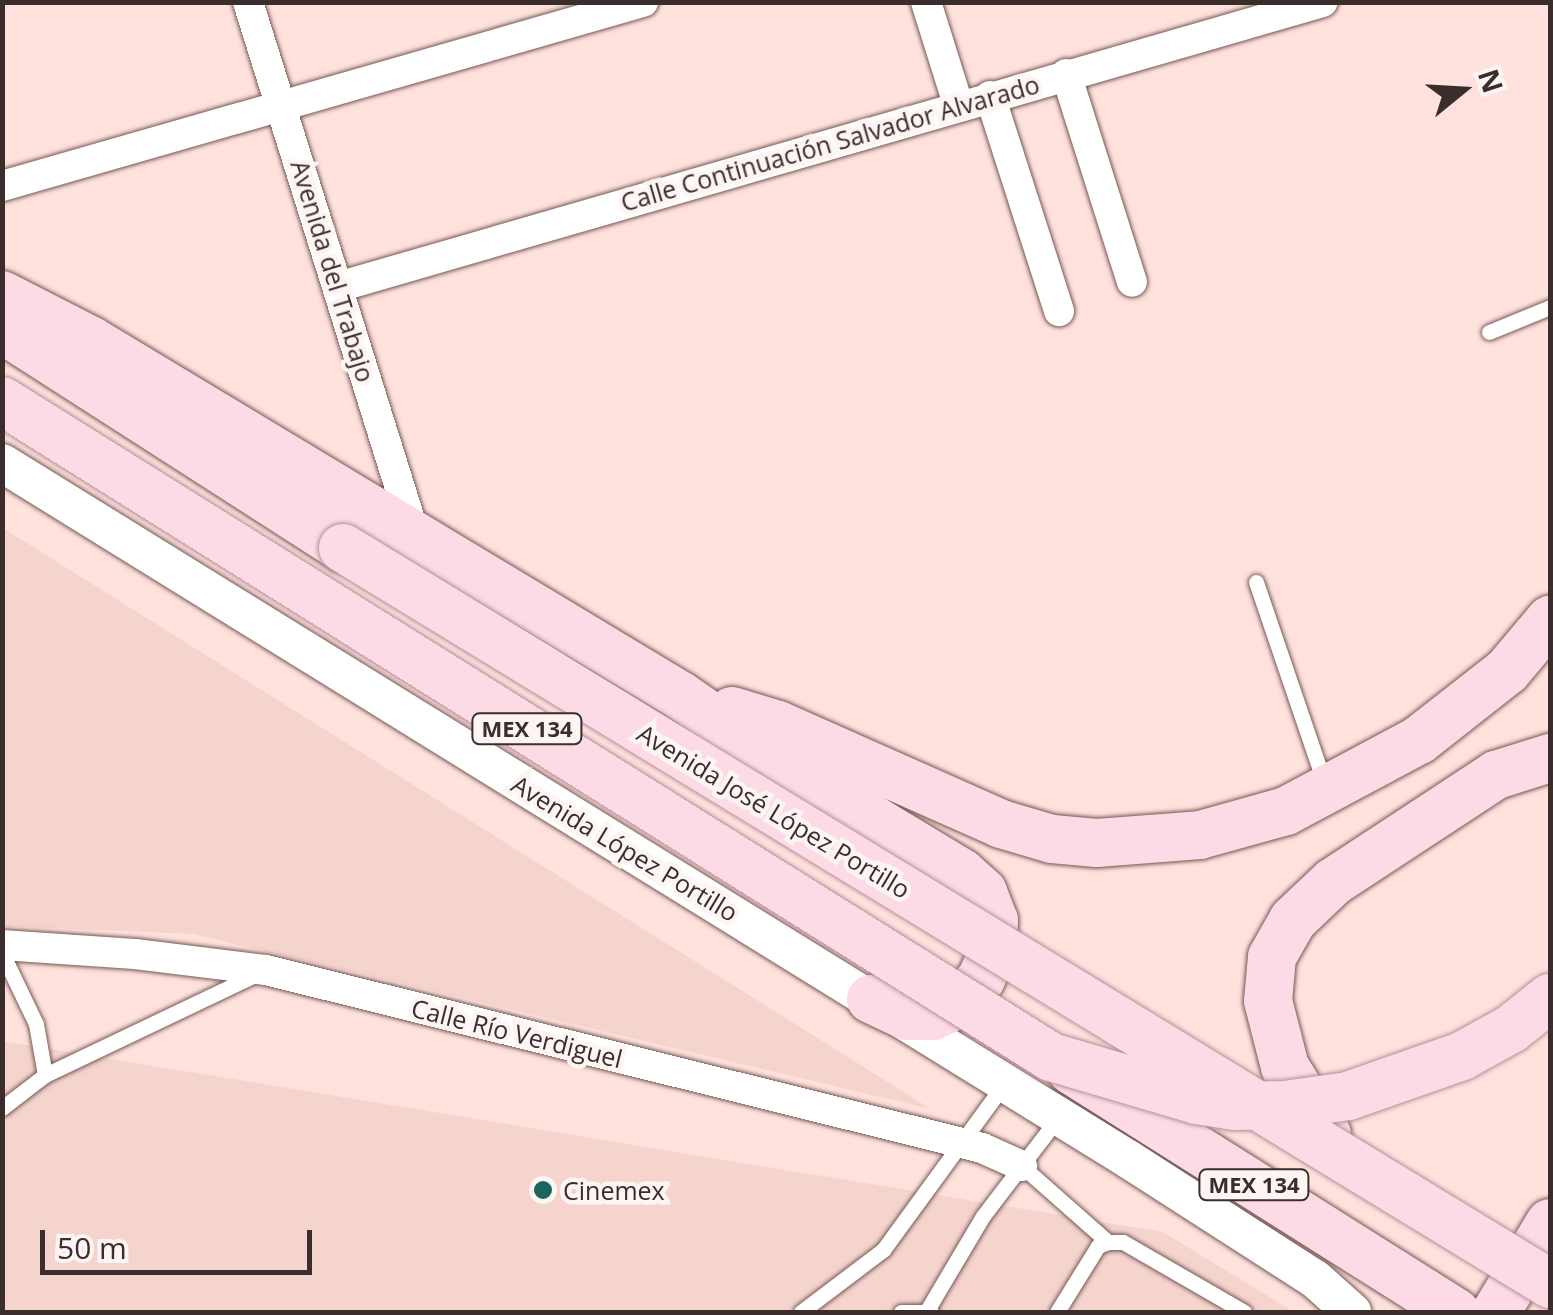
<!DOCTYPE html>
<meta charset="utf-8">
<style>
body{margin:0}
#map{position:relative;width:1553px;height:1315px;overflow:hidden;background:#ffe2dd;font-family:"Open Sans",sans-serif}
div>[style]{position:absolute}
.built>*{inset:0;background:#f6d4ce}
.roads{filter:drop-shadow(0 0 2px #765853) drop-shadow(0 0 2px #765853)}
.service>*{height:15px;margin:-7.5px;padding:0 7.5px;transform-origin:7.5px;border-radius:7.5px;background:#fff}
.minor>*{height:30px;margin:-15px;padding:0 15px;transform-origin:15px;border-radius:15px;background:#fff}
.tertiary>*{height:38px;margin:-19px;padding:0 19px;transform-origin:19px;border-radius:19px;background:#fff}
.primary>*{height:48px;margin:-24px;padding:0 24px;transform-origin:24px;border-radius:24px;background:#fddbe6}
.bridges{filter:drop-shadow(0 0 2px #b88e9a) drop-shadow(0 0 2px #b88e9a)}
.primary-bridge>*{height:48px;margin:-24px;padding:0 24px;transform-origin:24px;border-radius:24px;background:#fddbe6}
.dots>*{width:28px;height:28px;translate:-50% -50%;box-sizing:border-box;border:5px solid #fcf5f3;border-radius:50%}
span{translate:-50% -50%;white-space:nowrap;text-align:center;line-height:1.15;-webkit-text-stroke:9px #fcf5f3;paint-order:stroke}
.shield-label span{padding:2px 8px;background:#fcf5f3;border:2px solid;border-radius:8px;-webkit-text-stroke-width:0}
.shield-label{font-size:22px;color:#3b2d2b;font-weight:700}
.street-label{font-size:25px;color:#3b2d2b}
.poi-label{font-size:25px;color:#3b2d2b}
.left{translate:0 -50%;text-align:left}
.frame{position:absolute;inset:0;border:5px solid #3b2d2b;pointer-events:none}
.north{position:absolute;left:1413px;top:40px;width:100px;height:100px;-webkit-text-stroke:8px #fcf5f3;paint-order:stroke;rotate:72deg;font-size:28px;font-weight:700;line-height:40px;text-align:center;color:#3b2d2b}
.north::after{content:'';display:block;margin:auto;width:35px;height:45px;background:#3b2d2b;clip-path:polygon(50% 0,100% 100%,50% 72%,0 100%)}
.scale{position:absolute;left:40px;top:1230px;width:272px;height:45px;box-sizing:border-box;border:5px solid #3b2d2b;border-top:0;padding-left:12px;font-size:30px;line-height:35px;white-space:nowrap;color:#3b2d2b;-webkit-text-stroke:8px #fcf5f3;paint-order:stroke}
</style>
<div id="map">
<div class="built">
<i style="clip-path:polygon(2px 528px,3px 528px,931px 1109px,193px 934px,3px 926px)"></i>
<i style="clip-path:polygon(2px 1041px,1163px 1232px,1294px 1312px,3px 1312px)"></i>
</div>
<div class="roads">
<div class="service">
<i style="left:1489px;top:332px;width:66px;rotate:-22.3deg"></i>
<i style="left:1256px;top:582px;width:211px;rotate:71.2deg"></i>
<i style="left:2px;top:953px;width:79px;rotate:64.4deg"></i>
<i style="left:36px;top:1024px;width:52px;rotate:80deg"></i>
<i style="left:2px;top:1108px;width:54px;rotate:-37.5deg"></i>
<i style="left:45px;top:1075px;width:237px;rotate:-25.5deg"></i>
<i style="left:1022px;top:1166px;width:115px;rotate:41.5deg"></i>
<i style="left:801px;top:1312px;width:103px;rotate:-37.1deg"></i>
<i style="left:883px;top:1250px;width:207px;rotate:-53.9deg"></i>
<i style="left:901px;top:1312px;width:30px"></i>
<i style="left:926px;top:1312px;width:112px;rotate:-59.3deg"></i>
<i style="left:983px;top:1216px;width:123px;rotate:-52.6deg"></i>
<i style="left:1057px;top:1312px;width:78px;rotate:-58.2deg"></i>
<i style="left:1098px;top:1246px;width:11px;rotate:-22deg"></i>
<i style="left:1108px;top:1242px;width:15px"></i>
<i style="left:1123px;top:1242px;width:140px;rotate:30deg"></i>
</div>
<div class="minor">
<i style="left:248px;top:2px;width:563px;rotate:72.63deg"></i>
<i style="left:926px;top:2px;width:110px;rotate:72.6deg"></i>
<i style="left:1066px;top:74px;width:218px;rotate:72.4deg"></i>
<i style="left:990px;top:96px;width:226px;rotate:72.2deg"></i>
<i style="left:2px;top:186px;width:667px;rotate:-16.02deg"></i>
<i style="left:338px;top:287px;width:1025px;rotate:-16.14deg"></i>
<i style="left:2px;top:945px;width:133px;rotate:3.9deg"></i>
<i style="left:135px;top:954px;width:132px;rotate:7deg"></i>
<i style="left:266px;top:970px;width:738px;rotate:13.96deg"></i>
<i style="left:982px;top:1148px;width:44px;rotate:24.2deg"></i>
</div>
<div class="tertiary">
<i style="left:2px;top:463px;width:1324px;rotate:31.72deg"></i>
<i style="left:1128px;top:1159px;width:222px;rotate:32.7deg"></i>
<i style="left:1315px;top:1279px;width:50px;rotate:41.7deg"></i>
</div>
<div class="primary">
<i style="left:2px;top:295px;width:99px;rotate:27.1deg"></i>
<i style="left:90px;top:340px;width:690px;rotate:31.06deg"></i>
<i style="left:681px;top:696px;width:100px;rotate:34.8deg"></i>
<i style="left:763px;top:753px;width:232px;rotate:31.1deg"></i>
<i style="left:962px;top:873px;width:28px;rotate:42deg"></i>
<i style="left:983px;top:892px;width:30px;rotate:69deg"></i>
<i style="left:994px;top:920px;width:32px;rotate:92deg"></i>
<i style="left:993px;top:952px;width:30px;rotate:114deg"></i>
<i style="left:981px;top:979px;width:34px;rotate:133deg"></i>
<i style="left:958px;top:1004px;width:28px;rotate:154deg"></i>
<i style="left:933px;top:1016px;width:26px;rotate:180deg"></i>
<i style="left:907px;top:1016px;width:40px;rotate:-155deg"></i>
<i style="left:2px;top:329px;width:405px;rotate:32.7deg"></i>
<i style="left:732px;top:711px;width:48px;rotate:16.9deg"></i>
<i style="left:778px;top:725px;width:244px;rotate:23.9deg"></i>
<i style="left:1001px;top:824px;width:53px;rotate:16.4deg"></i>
<i style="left:1052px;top:839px;width:45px;rotate:5.1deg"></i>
<i style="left:1097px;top:843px;width:103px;rotate:-4.4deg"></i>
<i style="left:1200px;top:835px;width:89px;rotate:-15.6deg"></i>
<i style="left:1286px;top:811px;width:151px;rotate:-28.1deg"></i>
<i style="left:1419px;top:740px;width:112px;rotate:-38.1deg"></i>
<i style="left:1507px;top:671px;width:67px;rotate:-49.9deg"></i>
<i style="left:1071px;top:1070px;width:455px;rotate:32.2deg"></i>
<i style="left:1327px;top:1134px;width:79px;rotate:-122.1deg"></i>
<i style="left:1285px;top:1067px;width:68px;rotate:-104.4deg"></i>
<i style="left:1268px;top:1001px;width:44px;rotate:-84.8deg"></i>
<i style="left:1272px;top:957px;width:43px;rotate:-60.4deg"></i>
<i style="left:1293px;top:920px;width:55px;rotate:-43.5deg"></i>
<i style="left:1333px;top:882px;width:195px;rotate:-33.3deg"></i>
<i style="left:1496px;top:775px;width:57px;rotate:-17.5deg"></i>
<i style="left:1496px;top:1312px;width:104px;rotate:-58.8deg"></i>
</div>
</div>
<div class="bridges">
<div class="primary-bridge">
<i style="left:2px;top:401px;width:1237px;rotate:32.02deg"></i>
<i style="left:1051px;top:1057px;width:152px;rotate:16.4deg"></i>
<i style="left:1197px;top:1100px;width:38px;rotate:9deg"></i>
<i style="left:1235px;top:1106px;width:50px;rotate:-1.1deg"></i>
<i style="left:1285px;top:1105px;width:64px;rotate:-8.1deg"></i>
<i style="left:1348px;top:1096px;width:121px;rotate:-19.3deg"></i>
<i style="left:1462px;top:1056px;width:56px;rotate:-28.9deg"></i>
<i style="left:1511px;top:1029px;width:50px;rotate:-38.5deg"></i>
<i style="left:343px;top:548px;width:1414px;rotate:31.37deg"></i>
</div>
</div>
<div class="dots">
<i style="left:543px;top:1190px;background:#1a655d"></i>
</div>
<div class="shield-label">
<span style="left:527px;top:729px">MEX 134</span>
<span style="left:1254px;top:1185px">MEX 134</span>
</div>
<div class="street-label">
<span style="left:830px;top:143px;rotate:-16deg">Calle Continuación Salvador Alvarado</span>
<span style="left:333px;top:271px;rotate:73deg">Avenida del Trabajo</span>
<span style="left:774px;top:811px;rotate:31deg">Avenida José López Portillo</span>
<span style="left:625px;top:848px;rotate:31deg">Avenida López Portillo</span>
<span style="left:517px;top:1033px;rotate:14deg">Calle Río Verdiguel</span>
</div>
<div class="poi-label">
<span class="left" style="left:563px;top:1190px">Cinemex</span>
</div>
<div class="frame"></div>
<div class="north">N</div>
<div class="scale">50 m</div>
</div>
